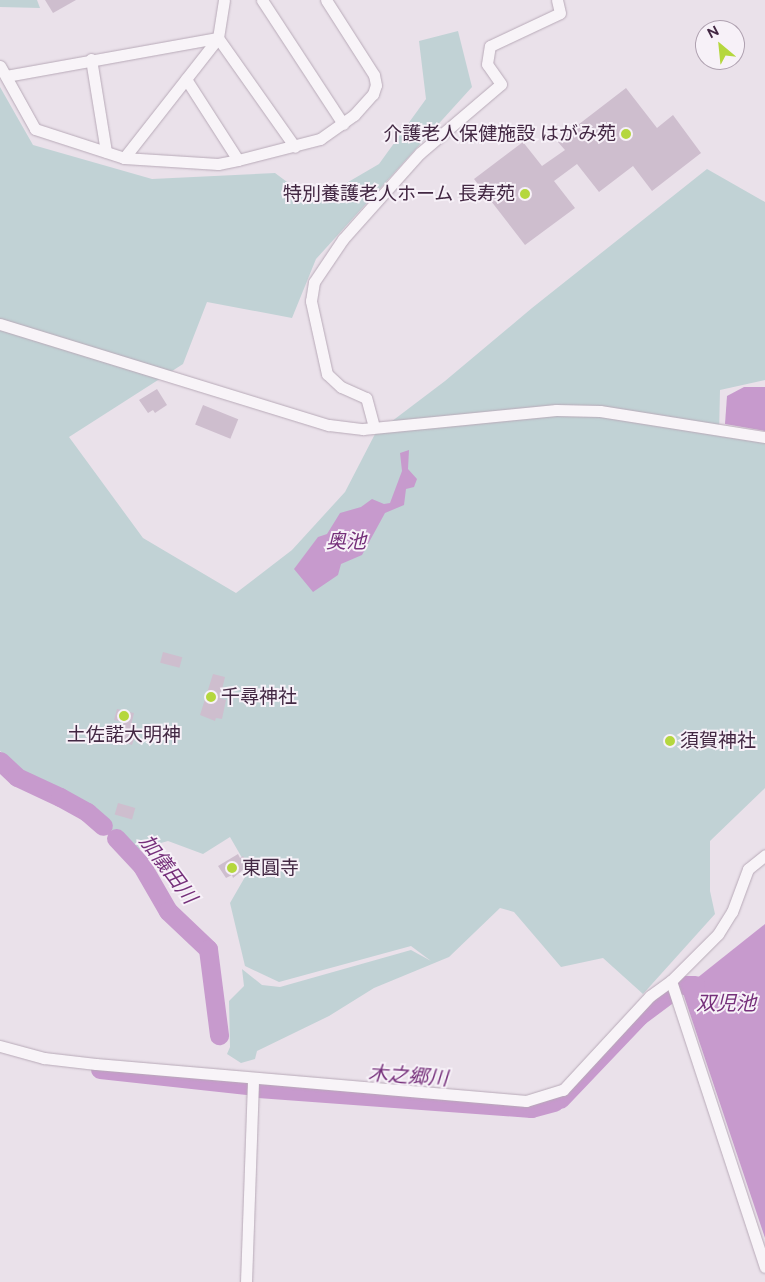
<!DOCTYPE html>
<meta charset="utf-8">
<style>
body{margin:0}
#map{position:relative;width:765px;height:1282px;overflow:hidden;background:#eae1ea;font-family:Figtree,"Noto Sans JP",sans-serif}
div>[style]{position:absolute}
.green>*{inset:0;background:#c1d2d5}
.water>*{inset:0;background:#c79acd}
.river>*{height:19px;margin:-9.5px;padding:0 9.5px;transform-origin:9.5px;border-radius:9.5px;background:#c79acd}
.building>*{inset:0;background:#cebece;transform-origin:0 0}
.roads{filter:drop-shadow(0 0 1px #b8aab8) drop-shadow(0 0 1px #b8aab8)}
.minor>*{height:11px;margin:-5.5px;padding:0 5.5px;transform-origin:5.5px;border-radius:5.5px;background:#f8f4f8}
.dots>*{width:14px;height:14px;translate:-50% -50%;box-sizing:border-box;border:2px solid #f7f1f8;border-radius:50%}
span{translate:-50% -50%;white-space:nowrap;text-align:center;line-height:1.15;-webkit-text-stroke:4px #f7f1f8;paint-order:stroke}
.poi-label{font-size:19px;color:#432843}
.right{translate:-100% -50%;text-align:right}
.left{translate:0 -50%;text-align:left}
.water-label{font-size:20px;color:#752f7a;font-style:italic}
.north{position:absolute;left:695px;top:20px;width:50px;height:50px;box-sizing:border-box;background:#f7f1f8;border:1px solid #afa1b0;border-radius:50%;rotate:332deg;font-size:14px;font-weight:700;line-height:20px;text-align:center;color:#432843}
.north::after{content:'';display:block;margin:auto;width:18px;height:22px;background:#b5d73e;clip-path:polygon(50% 0,100% 100%,50% 72%,0 100%)}
</style>
<div id="map">
<div class="green">
<i style="clip-path:polygon(0 0,37px 0,40px 8px,0 7px)"></i>
<i style="clip-path:polygon(458px 31px,472px 87px,316px 259px,292px 318px,207px 302px,183px 364px,69px 437px,143px 538px,236px 593px,292px 550px,345px 492px,375px 434px,445px 381px,532px 308px,707px 169px,765px 202px,765px 380px,720px 390px,719px 436px,765px 443px,765px 788px,710px 841px,710px 891px,715px 914px,643px 994px,603px 958px,561px 967px,514px 912px,500px 908px,449px 957px,374px 988px,329px 1016px,257px 1051px,255px 1059px,241px 1063px,227px 1054px,230px 1047px,229px 1001px,244px 986px,242px 969px,262px 985px,280px 987px,411px 950px,431px 961px,411px 946px,279px 982px,245px 966px,230px 903px,249px 870px,230px 837px,203px 854px,168px 841px,136px 850px,69px 797px,27px 775px,0 751px,0 87px,33px 145px,152px 179px,275px 173px,314px 202px,379px 164px,426px 99px,419px 41px)"></i>
</div>
<div class="water">
<i style="clip-path:polygon(744px 387px,765px 387px,765px 431px,725px 424px,727px 396px)"></i>
<i style="clip-path:polygon(409px 450px,408px 469px,417px 479px,414px 487px,406px 489px,404px 505px,385px 513px,362px 555px,341px 564px,338px 575px,313px 592px,294px 569px,318px 537px,327px 534px,340px 513px,361px 507px,372px 499px,384px 504px,390px 503px,402px 471px,400px 453px)"></i>
<i style="clip-path:polygon(765px 924px,765px 1238px,682px 990px)"></i>
</div>
<div class="river">
<i style="left:0;top:761px;width:23px;rotate:43deg"></i>
<i style="left:17px;top:777px;width:47px;rotate:24.9deg"></i>
<i style="left:60px;top:797px;width:31px;rotate:29deg"></i>
<i style="left:87px;top:812px;width:21px;rotate:41deg"></i>
<i style="left:116px;top:838px;width:38px;rotate:47deg"></i>
<i style="left:142px;top:866px;width:52px;rotate:60deg"></i>
<i style="left:168px;top:911px;width:55px;rotate:43.5deg"></i>
<i style="left:208px;top:949px;width:87px;rotate:82.7deg"></i>
<i style="left:683px;top:985px;width:12px"></i>
<i style="left:100px;top:1069px;width:148px;rotate:6.2deg"></i>
<i style="left:258px;top:1088px;width:274px;rotate:4.2deg"></i>
<i style="left:531px;top:1108px;width:24px;rotate:-15deg"></i>
<i style="left:560px;top:1099px;width:115px;rotate:-46.4deg"></i>
<i style="left:639px;top:1016px;width:34px;rotate:-37deg"></i>
</div>
<div class="building">
<i style="clip-path:polygon(45px 0,76px 0,53px 13px)"></i>
<i style="clip-path:polygon(626px 88px,657px 128px,673px 115px,701px 153px,652px 191px,633px 166px,599px 192px,577px 164px,554px 181px,575px 208px,525px 245px,474px 179px,523px 142px,542px 166px,565px 150px,557px 141px)"></i>
<i style="clip-path:polygon(157px 389px,167px 405px,155px 413px,153px 410px,148px 413px,139px 400px)"></i>
<i style="left:203px;top:405px;width:38px;height:21px;rotate:22deg"></i>
<i style="left:163px;top:652px;width:20px;height:11px;rotate:15deg"></i>
<i style="clip-path:polygon(213px 674px,225px 677px,220px 698px,226px 700px,222px 719px,216px 718px,215px 721px,200px 715px)"></i>
<i style="clip-path:polygon(117px 709px,134px 713px,129px 734px,135px 736px,132px 745px,119px 741px,124px 722px,114px 720px)"></i>
<i style="left:118px;top:803px;width:18px;height:12px;rotate:16deg"></i>
<i style="clip-path:polygon(238px 854px,240px 858px,243px 856px,249px 865px,233px 878px,232px 875px,226px 878px,218px 866px)"></i>
</div>
<div class="roads">
<div class="minor">
<i style="left:262px;top:0;width:148px;rotate:56.8deg"></i>
<i style="left:91px;top:59px;width:94px;rotate:80.8deg"></i>
<i style="left:0;top:66px;width:72px;rotate:60.9deg"></i>
<i style="left:35px;top:129px;width:94px;rotate:18deg"></i>
<i style="left:124px;top:158px;width:94px;rotate:3.7deg"></i>
<i style="left:218px;top:164px;width:20px;rotate:-11deg"></i>
<i style="left:238px;top:160px;width:85px;rotate:-14.4deg"></i>
<i style="left:320px;top:139px;width:42px;rotate:-35.2deg"></i>
<i style="left:354px;top:115px;width:28px;rotate:-48deg"></i>
<i style="left:373px;top:94px;width:9px;rotate:-72deg"></i>
<i style="left:376px;top:85px;width:10px;rotate:-101deg"></i>
<i style="left:374px;top:75px;width:89px;rotate:-122.6deg"></i>
<i style="left:6px;top:76px;width:215px;rotate:-10.2deg"></i>
<i style="left:218px;top:38px;width:133px;rotate:54.8deg"></i>
<i style="left:186px;top:79px;width:96px;rotate:57.3deg"></i>
<i style="left:124px;top:158px;width:152px;rotate:-51.9deg"></i>
<i style="left:218px;top:38px;width:38px;rotate:-81deg"></i>
<i style="left:0;top:324px;width:344px;rotate:17.1deg"></i>
<i style="left:329px;top:425px;width:34px;rotate:7deg"></i>
<i style="left:363px;top:429px;width:194px;rotate:-5.6deg"></i>
<i style="left:556px;top:410px;width:44px;rotate:1.3deg"></i>
<i style="left:600px;top:411px;width:167px;rotate:9deg"></i>
<i style="left:374px;top:427px;width:30px;rotate:-105deg"></i>
<i style="left:366px;top:398px;width:27px;rotate:-156deg"></i>
<i style="left:341px;top:387px;width:19px;rotate:-137deg"></i>
<i style="left:327px;top:374px;width:75px;rotate:-102.4deg"></i>
<i style="left:311px;top:301px;width:19px;rotate:-81deg"></i>
<i style="left:314px;top:282px;width:52px;rotate:-56deg"></i>
<i style="left:343px;top:239px;width:115px;rotate:-48.2deg"></i>
<i style="left:420px;top:153px;width:106px;rotate:-40.4deg"></i>
<i style="left:501px;top:84px;width:24px;rotate:-125deg"></i>
<i style="left:487px;top:64px;width:18px;rotate:-81deg"></i>
<i style="left:490px;top:46px;width:77px;rotate:-25.2deg"></i>
<i style="left:560px;top:13px;width:13px;rotate:-103deg"></i>
<i style="left:671px;top:981px;width:301px;rotate:71.8deg"></i>
<i style="left:0;top:1046px;width:46px;rotate:15.3deg"></i>
<i style="left:44px;top:1058px;width:52px;rotate:6.6deg"></i>
<i style="left:96px;top:1064px;width:432px;rotate:4.9deg"></i>
<i style="left:526px;top:1101px;width:39px;rotate:-17deg"></i>
<i style="left:563px;top:1090px;width:128px;rotate:-47.2deg"></i>
<i style="left:650px;top:996px;width:26px;rotate:-36deg"></i>
<i style="left:671px;top:981px;width:66px;rotate:-45deg"></i>
<i style="left:718px;top:934px;width:26px;rotate:-58deg"></i>
<i style="left:732px;top:912px;width:46px;rotate:-69.6deg"></i>
<i style="left:748px;top:869px;width:22px;rotate:-39deg"></i>
<i style="left:246px;top:1282px;width:204px;rotate:-88deg"></i>
</div>
</div>
<div class="dots">
<i style="left:626px;top:134px;background:#b5d73e"></i>
<i style="left:525px;top:194px;background:#b5d73e"></i>
<i style="left:211px;top:697px;background:#b5d73e"></i>
<i style="left:124px;top:716px;background:#b5d73e"></i>
<i style="left:670px;top:741px;background:#b5d73e"></i>
<i style="left:232px;top:868px;background:#b5d73e"></i>
</div>
<div class="poi-label">
<span class="right" style="left:616px;top:134px">介護老人保健施設 はがみ苑</span>
<span class="right" style="left:515px;top:194px">特別養護老人ホーム 長寿苑</span>
<span class="left" style="left:221px;top:697px">千尋神社</span>
<span style="left:124px;top:735px">土佐諾大明神</span>
<span class="left" style="left:680px;top:741px">須賀神社</span>
<span class="left" style="left:242px;top:868px">東圓寺</span>
</div>
<div class="water-label">
<span style="left:346px;top:541px">奥池</span>
<span style="left:168px;top:869px;rotate:53deg">加儀田川</span>
<span style="left:726px;top:1003px">双児池</span>
<span style="left:408px;top:1076px;rotate:4deg">木之郷川</span>
</div>
<div class="north">N</div>
</div>
